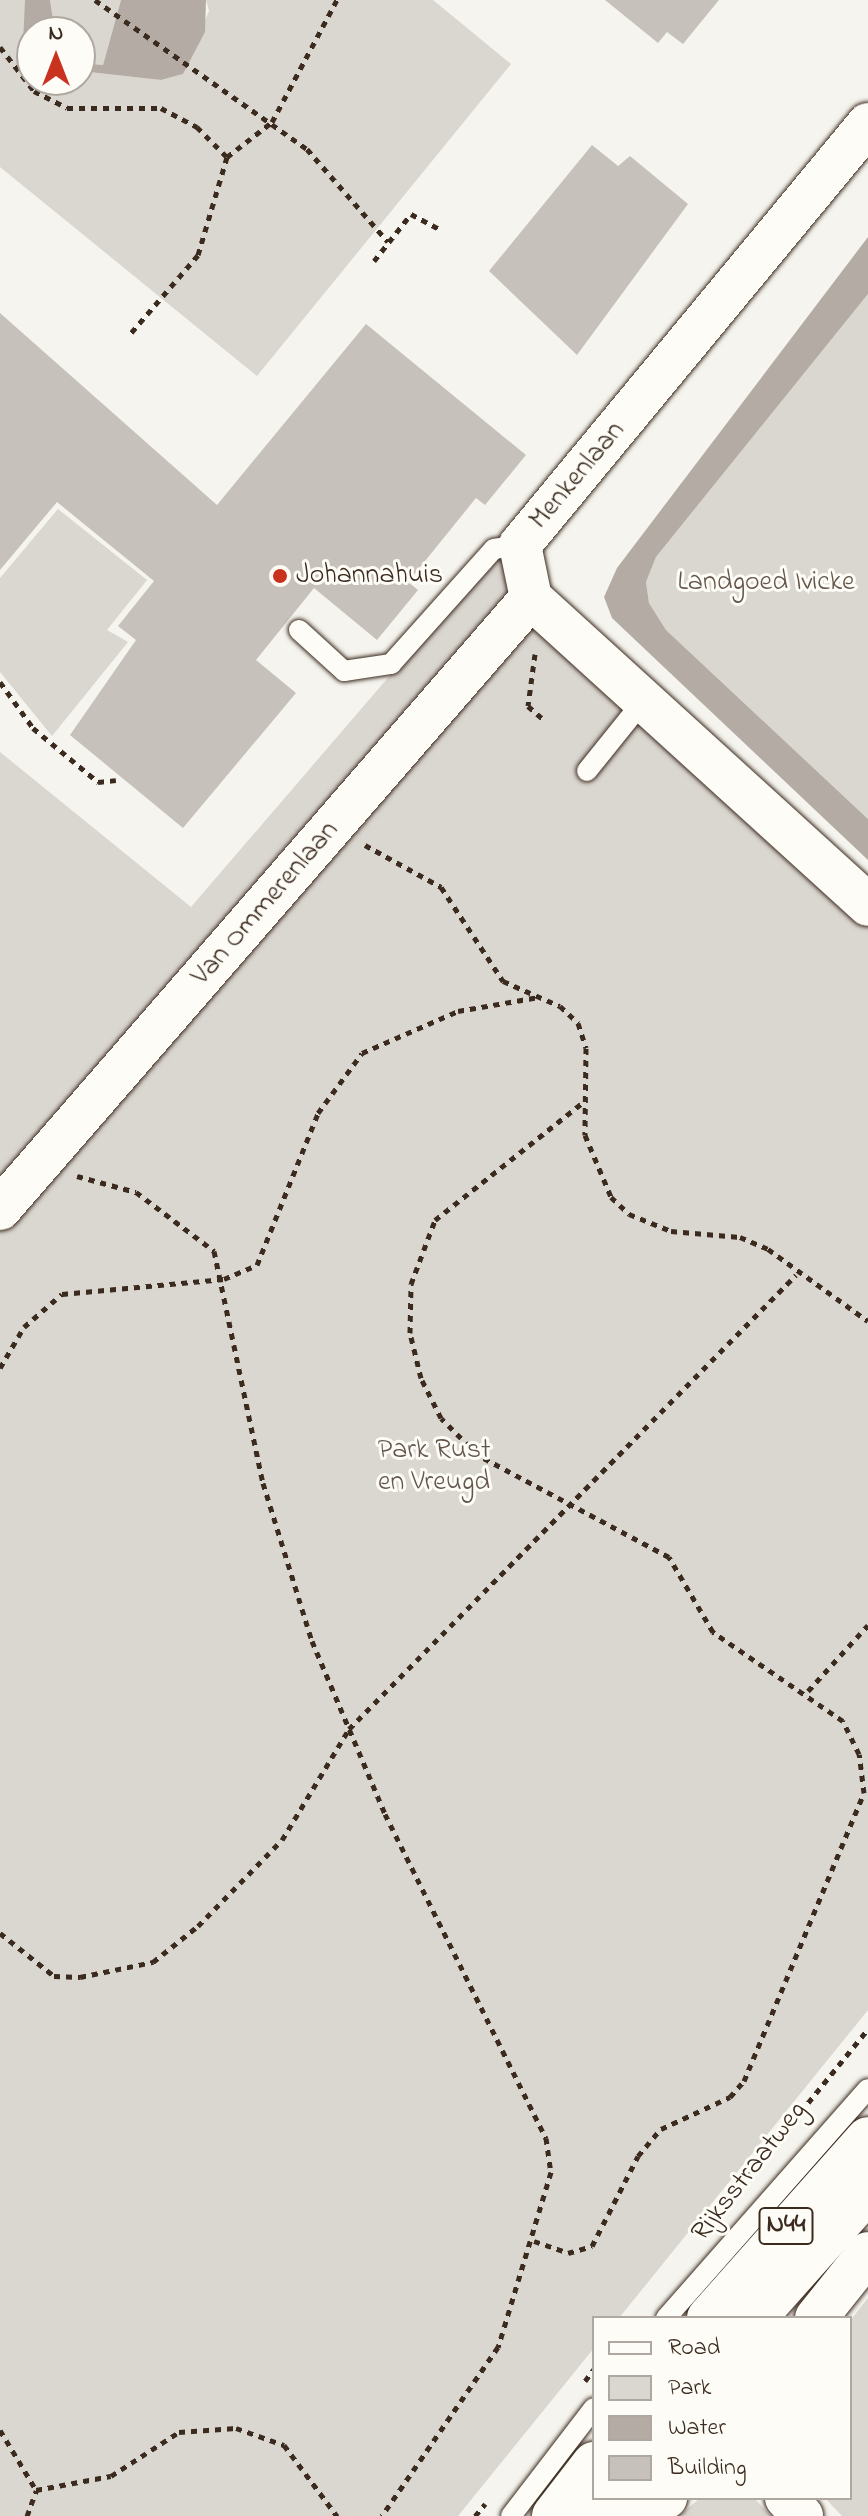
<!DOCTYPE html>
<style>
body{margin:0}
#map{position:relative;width:868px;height:2516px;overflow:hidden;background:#f5f4ee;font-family:"Indie Flower",sans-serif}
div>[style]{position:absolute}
.green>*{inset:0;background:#dad6d0}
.water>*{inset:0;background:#b4aca4}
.building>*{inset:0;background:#c7c1bb}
.path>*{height:5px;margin-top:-2.5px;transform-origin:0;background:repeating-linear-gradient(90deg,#3b2a1e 0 6px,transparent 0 12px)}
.roads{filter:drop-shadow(0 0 2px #3b2a1e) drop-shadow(0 0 2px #3b2a1e)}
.lane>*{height:20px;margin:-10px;padding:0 10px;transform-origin:10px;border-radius:10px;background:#fdfcf7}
.street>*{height:42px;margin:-21px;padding:0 21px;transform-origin:21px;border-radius:21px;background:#fdfcf7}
.primary>*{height:44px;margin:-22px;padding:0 22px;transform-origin:22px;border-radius:22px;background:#fdfcf7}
.dots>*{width:22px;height:22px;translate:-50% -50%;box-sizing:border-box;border:4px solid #fdfcf7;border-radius:50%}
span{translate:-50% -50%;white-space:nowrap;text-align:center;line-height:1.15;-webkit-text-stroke:6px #fdfcf7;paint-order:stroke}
.shield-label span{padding:2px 6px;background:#fdfcf7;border:2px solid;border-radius:6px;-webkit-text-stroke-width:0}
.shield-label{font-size:26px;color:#3b2a1e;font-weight:700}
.street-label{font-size:28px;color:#3b2a1e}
.poi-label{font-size:28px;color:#3b2a1e}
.left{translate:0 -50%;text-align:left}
.park-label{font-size:28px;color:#63554a}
.legend{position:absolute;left:592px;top:2316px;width:260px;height:184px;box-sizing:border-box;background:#fdfcf7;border:2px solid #afa8a0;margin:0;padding:10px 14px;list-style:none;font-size:24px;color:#3b2a1e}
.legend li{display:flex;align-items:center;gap:16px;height:40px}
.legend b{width:40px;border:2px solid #afa8a0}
.north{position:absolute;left:16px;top:16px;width:80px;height:80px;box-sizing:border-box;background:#fdfcf7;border:2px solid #afa8a0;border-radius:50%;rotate:0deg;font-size:22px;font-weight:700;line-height:32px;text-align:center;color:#3b2a1e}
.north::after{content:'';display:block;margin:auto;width:28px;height:36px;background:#c8321e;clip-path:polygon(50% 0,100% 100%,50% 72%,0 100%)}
</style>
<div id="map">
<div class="green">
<i style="clip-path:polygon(0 0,25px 0,32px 80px,80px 80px,80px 71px,161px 80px,183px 74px,209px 11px,206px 0,433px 0,511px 64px,257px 376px,0 167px)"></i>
<i style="clip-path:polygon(50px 0,121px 0,103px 65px,80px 63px,80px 32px,55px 32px)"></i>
<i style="clip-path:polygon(868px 294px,868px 819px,666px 630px,649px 603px,646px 582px,656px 557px)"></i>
<i style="clip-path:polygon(58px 509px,147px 580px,107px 630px,128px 642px,52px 736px,0 672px,0 578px)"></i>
<i style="clip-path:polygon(496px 552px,868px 924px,868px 2010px,619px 2318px,594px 2318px,594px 2348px,458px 2516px,0 2516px,0 752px,191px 907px)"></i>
<i style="clip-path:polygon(868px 2298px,868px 2516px,842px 2516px,825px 2498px,850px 2498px,850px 2321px)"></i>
<i style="clip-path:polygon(700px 2498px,754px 2498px,771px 2516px,679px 2516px)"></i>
</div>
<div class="water">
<i style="clip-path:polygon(25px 0,50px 0,55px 32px,32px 32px,32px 53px,23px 45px)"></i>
<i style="clip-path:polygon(121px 0,206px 0,205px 32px,183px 74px,161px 80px,80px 71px,80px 63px,103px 65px)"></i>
<i style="clip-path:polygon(868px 237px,868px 294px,656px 557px,646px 582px,649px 603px,666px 630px,868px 819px,868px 860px,612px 618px,604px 597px,617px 568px)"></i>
</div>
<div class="building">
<i style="clip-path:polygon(605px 0,719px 0,683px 44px,667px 32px,658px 43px)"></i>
<i style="clip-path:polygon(592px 145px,618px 166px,630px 156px,688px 204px,577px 355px,489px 271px)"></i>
<i style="clip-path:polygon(0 313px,217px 505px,366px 324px,526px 455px,485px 505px,476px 498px,408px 582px,418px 590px,377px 640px,314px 588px,256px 660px,296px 693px,183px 828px,70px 735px,136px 640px,118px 626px,154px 581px,57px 502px,0 570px)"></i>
</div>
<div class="path">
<i style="left:95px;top:0;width:259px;rotate:35.1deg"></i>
<i style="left:307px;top:149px;width:123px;rotate:48.9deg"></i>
<i style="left:0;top:47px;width:56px;rotate:52.3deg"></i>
<i style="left:34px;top:91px;width:37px;rotate:27deg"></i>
<i style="left:67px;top:108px;width:94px"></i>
<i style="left:161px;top:108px;width:41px;rotate:27.8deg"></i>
<i style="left:197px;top:127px;width:42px;rotate:45deg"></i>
<i style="left:227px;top:157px;width:102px;rotate:106.5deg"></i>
<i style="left:198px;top:255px;width:103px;rotate:130.7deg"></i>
<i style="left:227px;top:157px;width:57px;rotate:-37.9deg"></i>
<i style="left:272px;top:122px;width:138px;rotate:-62deg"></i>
<i style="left:374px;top:261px;width:60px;rotate:-51.8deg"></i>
<i style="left:411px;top:214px;width:32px;rotate:28deg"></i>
<i style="left:535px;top:654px;width:52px;rotate:97.7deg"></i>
<i style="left:528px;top:706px;width:23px;rotate:41deg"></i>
<i style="left:0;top:682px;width:57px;rotate:54.3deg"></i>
<i style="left:33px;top:728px;width:85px;rotate:39.7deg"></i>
<i style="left:98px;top:782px;width:18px;rotate:-6deg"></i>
<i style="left:365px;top:845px;width:87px;rotate:28.9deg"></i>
<i style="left:441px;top:887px;width:113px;rotate:56.6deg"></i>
<i style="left:503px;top:981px;width:62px;rotate:23.7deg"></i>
<i style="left:560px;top:1006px;width:25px;rotate:43deg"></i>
<i style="left:578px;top:1023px;width:26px;rotate:72deg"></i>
<i style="left:586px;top:1048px;width:87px;rotate:90.7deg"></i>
<i style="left:585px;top:1135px;width:67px;rotate:67.2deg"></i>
<i style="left:611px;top:1197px;width:25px;rotate:43deg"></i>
<i style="left:629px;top:1214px;width:45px;rotate:22deg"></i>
<i style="left:671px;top:1231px;width:69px;rotate:5deg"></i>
<i style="left:740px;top:1237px;width:30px;rotate:23deg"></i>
<i style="left:768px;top:1249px;width:123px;rotate:35.8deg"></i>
<i style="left:77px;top:1176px;width:61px;rotate:15.2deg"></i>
<i style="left:136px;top:1192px;width:98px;rotate:37.1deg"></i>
<i style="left:214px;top:1251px;width:237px;rotate:78.1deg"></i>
<i style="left:263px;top:1483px;width:165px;rotate:72.8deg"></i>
<i style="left:312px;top:1641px;width:188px;rotate:67.1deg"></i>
<i style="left:385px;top:1814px;width:362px;rotate:63.6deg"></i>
<i style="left:546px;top:2138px;width:34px;rotate:82deg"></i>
<i style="left:551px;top:2172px;width:183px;rotate:106.8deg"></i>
<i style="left:498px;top:2347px;width:205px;rotate:124.5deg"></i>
<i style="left:0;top:1368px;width:48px;rotate:-59.7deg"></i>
<i style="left:24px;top:1327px;width:50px;rotate:-41deg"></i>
<i style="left:62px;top:1294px;width:163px;rotate:-5.3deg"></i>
<i style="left:224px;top:1279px;width:36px;rotate:-23deg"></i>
<i style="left:257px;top:1265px;width:164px;rotate:-68.1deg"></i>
<i style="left:318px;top:1113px;width:74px;rotate:-53.7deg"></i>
<i style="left:362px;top:1053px;width:105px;rotate:-23.6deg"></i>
<i style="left:458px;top:1011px;width:82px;rotate:-9.8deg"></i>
<i style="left:808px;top:1691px;width:89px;rotate:-47.7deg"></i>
<i style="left:0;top:1933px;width:69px;rotate:38.5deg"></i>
<i style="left:54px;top:1976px;width:26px;rotate:2deg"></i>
<i style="left:80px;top:1977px;width:75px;rotate:-11.6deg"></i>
<i style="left:153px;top:1962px;width:58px;rotate:-38.7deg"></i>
<i style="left:198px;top:1926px;width:120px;rotate:-45.7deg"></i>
<i style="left:282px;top:1840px;width:130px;rotate:-58.9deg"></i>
<i style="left:349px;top:1729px;width:637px;rotate:-45.45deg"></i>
<i style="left:725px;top:2205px;width:227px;rotate:-50.9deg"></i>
<i style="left:534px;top:2241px;width:36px;rotate:19deg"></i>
<i style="left:568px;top:2253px;width:25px;rotate:-16deg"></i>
<i style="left:592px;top:2246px;width:101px;rotate:-62.9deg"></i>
<i style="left:638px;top:2156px;width:35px;rotate:-50deg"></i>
<i style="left:661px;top:2129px;width:76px;rotate:-24.9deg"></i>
<i style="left:730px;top:2097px;width:21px;rotate:-49deg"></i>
<i style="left:744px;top:2081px;width:312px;rotate:-67.4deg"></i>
<i style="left:864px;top:1793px;width:39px;rotate:-97deg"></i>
<i style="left:859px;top:1754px;width:37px;rotate:-116deg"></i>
<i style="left:843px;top:1721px;width:158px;rotate:-145.6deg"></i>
<i style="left:713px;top:1632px;width:87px;rotate:-120.4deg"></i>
<i style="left:669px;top:1557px;width:217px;rotate:-151.9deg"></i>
<i style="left:478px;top:1455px;width:52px;rotate:-135deg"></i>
<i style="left:441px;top:1418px;width:45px;rotate:-116.6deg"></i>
<i style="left:421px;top:1378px;width:46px;rotate:-103.7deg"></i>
<i style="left:410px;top:1333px;width:49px;rotate:-88.8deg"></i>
<i style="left:411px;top:1284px;width:68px;rotate:-69.4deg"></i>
<i style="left:435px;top:1220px;width:188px;rotate:-38.5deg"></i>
<i style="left:585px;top:2381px;width:15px;rotate:-53deg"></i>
<i style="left:0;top:2430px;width:70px;rotate:59deg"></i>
<i style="left:36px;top:2490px;width:76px;rotate:-10.6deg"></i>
<i style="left:111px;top:2476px;width:81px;rotate:-32.9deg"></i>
<i style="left:179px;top:2432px;width:57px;rotate:-4deg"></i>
<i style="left:236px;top:2428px;width:51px;rotate:19.5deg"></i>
<i style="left:284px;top:2445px;width:89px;rotate:53.3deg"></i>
<i style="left:27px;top:2516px;width:27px;rotate:-70deg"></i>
<i style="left:475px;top:2516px;width:16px;rotate:-50deg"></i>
</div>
<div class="roads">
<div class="lane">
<i style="left:299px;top:630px;width:61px;rotate:42.3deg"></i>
<i style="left:344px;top:671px;width:48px;rotate:-8.5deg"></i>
<i style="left:391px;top:664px;width:154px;rotate:-48.2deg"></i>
<i style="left:494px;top:549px;width:26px;rotate:-9deg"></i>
<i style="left:587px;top:771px;width:91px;rotate:-51.2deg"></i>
<i style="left:666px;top:2318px;width:305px;rotate:-48.6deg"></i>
<i style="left:511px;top:2516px;width:136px;rotate:-52.5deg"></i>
</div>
<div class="street">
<i style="left:868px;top:124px;width:546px;rotate:129.58deg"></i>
<i style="left:520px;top:545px;width:54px;rotate:78.3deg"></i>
<i style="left:531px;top:598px;width:456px;rotate:42.3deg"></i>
<i style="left:0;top:1209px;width:809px;rotate:-49.01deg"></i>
<i style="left:816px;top:2318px;width:83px;rotate:-51.3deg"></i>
<i style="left:786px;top:2498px;width:24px;rotate:48deg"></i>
<i style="left:640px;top:2516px;width:32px;rotate:-35deg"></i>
</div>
<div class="primary">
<i style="left:709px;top:2318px;width:239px;rotate:-48.4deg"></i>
<i style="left:754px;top:2318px;width:171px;rotate:-48.3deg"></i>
<i style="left:554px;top:2516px;width:66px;rotate:-52.4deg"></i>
<i style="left:599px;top:2516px;width:22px;rotate:-54deg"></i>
</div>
</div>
<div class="dots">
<i style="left:280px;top:576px;background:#c8321e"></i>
</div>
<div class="shield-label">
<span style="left:786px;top:2226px">N44</span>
</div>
<div class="street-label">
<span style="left:578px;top:476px;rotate:-50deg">Menkenlaan</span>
<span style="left:266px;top:904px;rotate:-49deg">Van Ommerenlaan</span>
<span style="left:750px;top:2172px;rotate:-52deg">Rijksstraatweg</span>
</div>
<div class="poi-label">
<span class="left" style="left:296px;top:576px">Johannahuis</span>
</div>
<div class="park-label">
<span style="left:766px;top:583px">Landgoed Ivicke</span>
<span style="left:434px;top:1467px">Park Rust<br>en Vreugd</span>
</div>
<ul class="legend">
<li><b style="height:10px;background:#fdfcf7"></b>Road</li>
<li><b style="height:22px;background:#dad6d0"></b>Park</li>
<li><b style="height:22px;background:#b4aca4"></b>Water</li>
<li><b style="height:22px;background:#c7c1bb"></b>Building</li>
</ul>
<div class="north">N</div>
</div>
